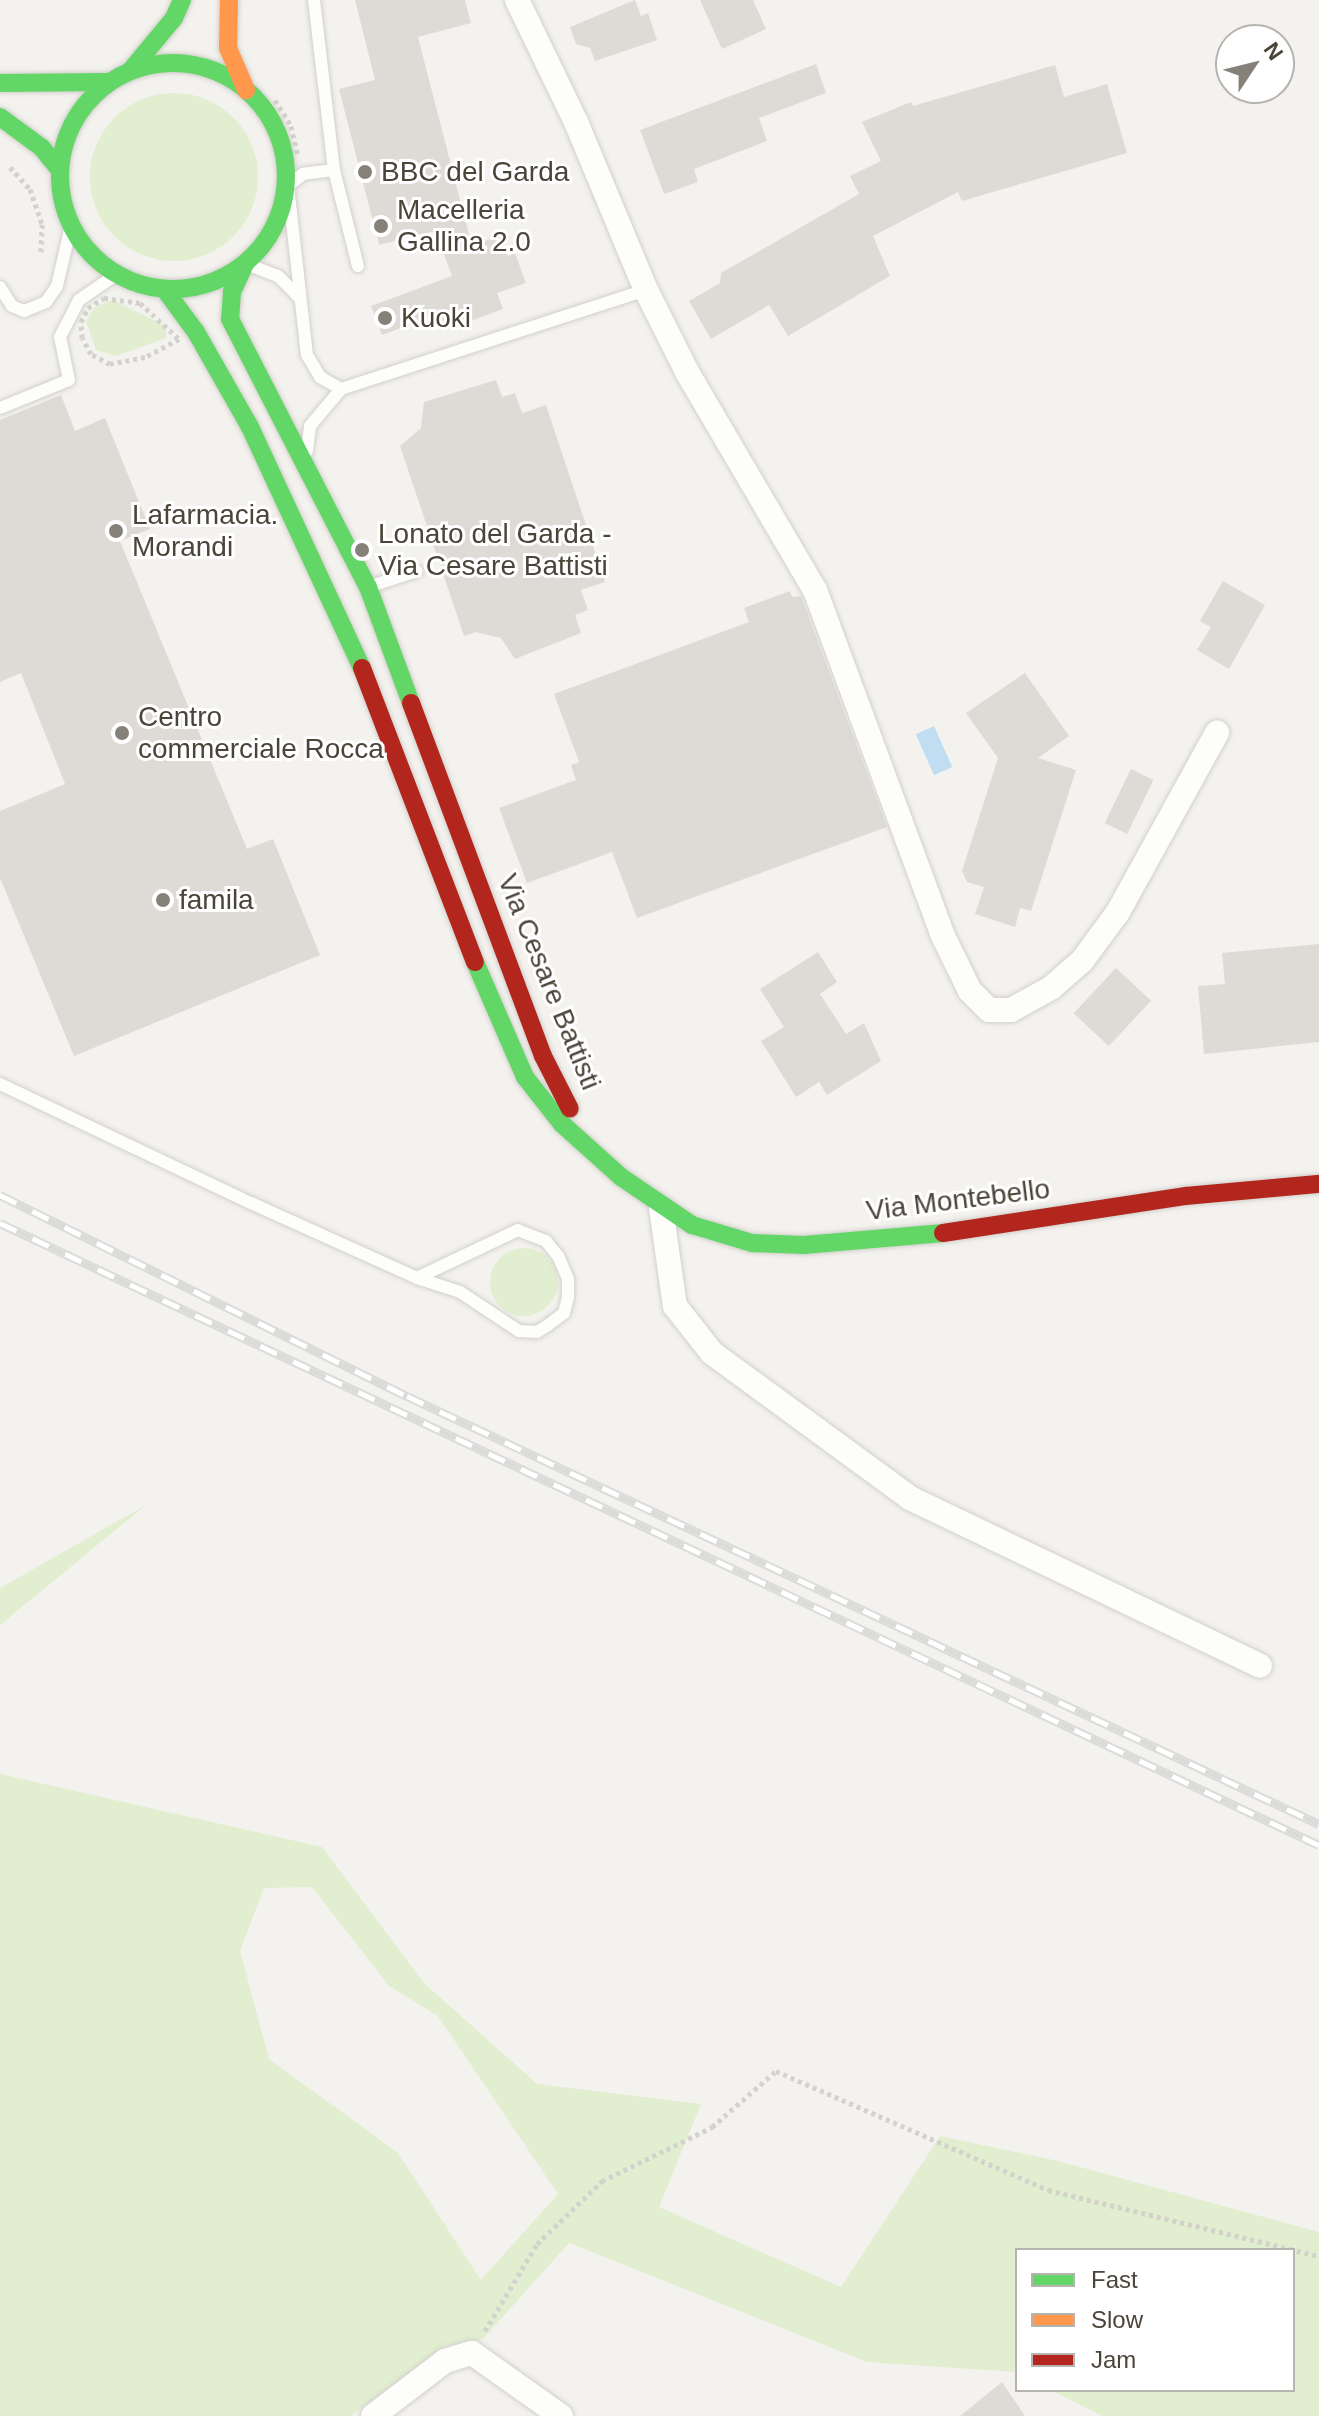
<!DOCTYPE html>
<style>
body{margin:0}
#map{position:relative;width:1319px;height:2416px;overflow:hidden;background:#f4f2ee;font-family:Arial,sans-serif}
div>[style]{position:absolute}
.green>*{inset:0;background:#e1eecf}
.round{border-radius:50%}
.water>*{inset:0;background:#c0ddf1;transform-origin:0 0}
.building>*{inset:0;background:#dedbd6;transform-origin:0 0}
.path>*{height:5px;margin-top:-2.5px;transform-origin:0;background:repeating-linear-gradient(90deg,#d3d2cc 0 4px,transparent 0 8px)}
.roads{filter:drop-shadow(0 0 2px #d2d0cb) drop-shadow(0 0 2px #d2d0cb)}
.lane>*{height:12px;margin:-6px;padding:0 6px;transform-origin:6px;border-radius:6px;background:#fdfdfc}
.street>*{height:24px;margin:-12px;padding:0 12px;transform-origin:12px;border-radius:12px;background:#fdfdfc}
.fast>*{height:18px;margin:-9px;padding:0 9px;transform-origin:9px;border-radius:9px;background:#63d668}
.fast>.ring{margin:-9px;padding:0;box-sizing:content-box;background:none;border:18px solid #63d668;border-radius:50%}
.slow>*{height:18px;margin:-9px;padding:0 9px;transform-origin:9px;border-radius:9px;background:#ff974d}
.jam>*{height:18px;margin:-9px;padding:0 9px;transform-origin:9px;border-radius:9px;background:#b3261e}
.rail>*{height:9px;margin-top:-4.5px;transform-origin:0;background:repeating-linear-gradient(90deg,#fff 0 18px,#dbdbda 0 36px);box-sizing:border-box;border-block:2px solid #dbdbda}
.dots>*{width:22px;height:22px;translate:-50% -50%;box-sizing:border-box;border:4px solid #fff;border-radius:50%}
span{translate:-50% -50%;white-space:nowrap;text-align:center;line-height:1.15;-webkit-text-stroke:6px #fff;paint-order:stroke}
.poi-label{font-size:28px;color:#4b4439}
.left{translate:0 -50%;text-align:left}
.street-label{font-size:28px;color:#4b4439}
.legend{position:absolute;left:1015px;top:2248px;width:280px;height:144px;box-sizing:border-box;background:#fff;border:2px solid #b7b4b0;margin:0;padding:10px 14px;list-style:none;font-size:24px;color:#4b4439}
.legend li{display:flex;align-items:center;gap:16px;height:40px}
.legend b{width:40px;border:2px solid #b7b4b0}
.north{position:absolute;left:1215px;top:24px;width:80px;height:80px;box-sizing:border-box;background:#fff;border:2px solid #b7b4b0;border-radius:50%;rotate:55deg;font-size:22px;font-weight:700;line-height:32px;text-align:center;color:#4b4439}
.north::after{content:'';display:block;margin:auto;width:28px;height:36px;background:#868178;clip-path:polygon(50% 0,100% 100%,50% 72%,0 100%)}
</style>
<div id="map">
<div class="green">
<i class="round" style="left:90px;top:93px;width:168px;height:168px"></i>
<i style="clip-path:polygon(113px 300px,166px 326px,166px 338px,116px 356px,96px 350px,86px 321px,95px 307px)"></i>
<i class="round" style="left:490px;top:1248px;width:68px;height:68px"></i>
<i style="clip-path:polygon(146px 1505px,0 1625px,0 1588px)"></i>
<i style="clip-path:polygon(evenodd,0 1774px,322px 1847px,424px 1983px,537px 2084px,701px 2104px,659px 2207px,841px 2287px,940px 2136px,1058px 2161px,1319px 2232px,1319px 2416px,1102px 2416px,1051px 2390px,1293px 2390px,1293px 2250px,1017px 2250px,1017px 2372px,867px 2362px,569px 2243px,483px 2339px,446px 2346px,351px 2416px,0 2416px,0 1774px,312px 1887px,389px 1986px,438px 2016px,558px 2194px,481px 2280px,398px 2153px,269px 2059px,240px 1951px,264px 1888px,312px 1887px)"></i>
</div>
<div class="water">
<i style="left:934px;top:726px;width:45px;height:20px;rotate:66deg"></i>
</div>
<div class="building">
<i style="clip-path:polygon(355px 0,465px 0,471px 23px,418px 37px,472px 246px,500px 235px,508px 256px,515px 253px,526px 283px,497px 293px,503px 309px,446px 330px,440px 313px,382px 335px,371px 306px,452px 276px,435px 231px,379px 245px,339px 89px,375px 80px)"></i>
<i style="clip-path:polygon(635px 0,641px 16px,648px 13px,657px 40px,595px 61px,590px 48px,576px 44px,570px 27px)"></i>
<i style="clip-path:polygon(700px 0,753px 0,766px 29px,722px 49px)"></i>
<i style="clip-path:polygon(816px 64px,826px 93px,759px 118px,767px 141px,694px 169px,698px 182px,664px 194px,640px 130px)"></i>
<i style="clip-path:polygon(1055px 65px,1064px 97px,1107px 84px,1127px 153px,962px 201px,958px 192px,873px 236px,890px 276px,788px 336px,769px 305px,711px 339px,689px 301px,720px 283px,721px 273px,859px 194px,850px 176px,881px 161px,862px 122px,911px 102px,913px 106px)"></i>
<i style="clip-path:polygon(496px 380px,502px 397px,515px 393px,522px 413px,546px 405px,605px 582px,581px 590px,588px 610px,575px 615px,581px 633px,515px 659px,501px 638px,476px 632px,464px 636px,400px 446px,421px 428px,424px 402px)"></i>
<i style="clip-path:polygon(61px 395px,75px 431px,105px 418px,150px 529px,120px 541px,247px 849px,273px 839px,320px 955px,74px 1056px,0 878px,0 811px,65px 784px,21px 673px,0 682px,0 420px)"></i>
<i style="clip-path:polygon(1223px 581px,1265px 605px,1229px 669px,1197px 650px,1211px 627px,1200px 621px)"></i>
<i style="clip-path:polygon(790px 591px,792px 597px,801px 596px,887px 827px,637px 918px,612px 852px,527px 883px,499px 808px,576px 780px,571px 765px,579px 762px,554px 694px,749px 622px,744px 608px)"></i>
<i style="clip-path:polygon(1025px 673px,1069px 736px,1038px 758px,1076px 770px,1031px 911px,1020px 908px,1015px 927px,975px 914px,984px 887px,967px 882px,962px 871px,998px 758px,966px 713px)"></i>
<i style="left:1131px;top:769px;width:25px;height:60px;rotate:26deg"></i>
<i style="clip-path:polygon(1319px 944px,1319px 1042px,1204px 1054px,1198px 986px,1225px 984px,1222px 953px)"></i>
<i style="clip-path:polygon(818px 952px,837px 982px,820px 994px,846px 1034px,864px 1023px,881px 1061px,827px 1095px,819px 1082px,796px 1097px,761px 1041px,784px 1027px,760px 989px)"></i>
<i style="left:1116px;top:968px;width:48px;height:62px;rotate:43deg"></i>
<i style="clip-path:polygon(1002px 2382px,1025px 2416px,960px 2416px)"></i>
</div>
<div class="path">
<i style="left:275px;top:100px;width:31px;rotate:58deg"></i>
<i style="left:291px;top:126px;width:32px;rotate:77deg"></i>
<i style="left:10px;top:167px;width:30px;rotate:48deg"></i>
<i style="left:30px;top:189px;width:37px;rotate:71deg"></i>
<i style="left:42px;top:224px;width:31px;rotate:92deg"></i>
<i style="left:104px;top:298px;width:36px;rotate:8deg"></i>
<i style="left:140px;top:303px;width:53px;rotate:42.7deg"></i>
<i style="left:179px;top:339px;width:38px;rotate:152deg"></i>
<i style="left:145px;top:357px;width:36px;rotate:169deg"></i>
<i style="left:110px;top:364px;width:21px;rotate:-152deg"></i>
<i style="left:91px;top:354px;width:18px;rotate:-119deg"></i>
<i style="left:82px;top:338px;width:16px;rotate:-94deg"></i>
<i style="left:81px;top:322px;width:16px;rotate:-63deg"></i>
<i style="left:88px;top:308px;width:19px;rotate:-32deg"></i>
<i style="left:485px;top:2331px;width:101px;rotate:-59.1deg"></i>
<i style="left:537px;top:2244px;width:91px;rotate:-44.1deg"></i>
<i style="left:602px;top:2181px;width:123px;rotate:-26.1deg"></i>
<i style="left:712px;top:2127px;width:85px;rotate:-41.2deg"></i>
<i style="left:776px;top:2071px;width:297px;rotate:23.6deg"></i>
<i style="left:1048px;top:2190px;width:279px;rotate:13.7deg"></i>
</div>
<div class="roads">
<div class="lane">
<i style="left:314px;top:0;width:171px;rotate:83.3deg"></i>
<i style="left:334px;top:170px;width:99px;rotate:76deg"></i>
<i style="left:334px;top:170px;width:31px;rotate:173deg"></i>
<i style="left:303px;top:174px;width:19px;rotate:141deg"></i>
<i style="left:288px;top:186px;width:170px;rotate:83.6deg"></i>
<i style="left:307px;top:355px;width:26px;rotate:59deg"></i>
<i style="left:320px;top:377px;width:24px;rotate:30deg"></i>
<i style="left:341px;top:389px;width:321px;rotate:-18deg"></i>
<i style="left:249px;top:265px;width:31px;rotate:21deg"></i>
<i style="left:278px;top:276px;width:30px;rotate:45deg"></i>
<i style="left:0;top:287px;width:22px;rotate:58deg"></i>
<i style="left:12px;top:306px;width:13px;rotate:23deg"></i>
<i style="left:24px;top:311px;width:24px;rotate:-22deg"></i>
<i style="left:46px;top:302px;width:19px;rotate:-55deg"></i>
<i style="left:57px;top:286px;width:62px;rotate:-76.9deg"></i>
<i style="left:0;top:408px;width:74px;rotate:-22.1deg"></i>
<i style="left:69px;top:380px;width:44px;rotate:-101.8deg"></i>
<i style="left:60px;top:337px;width:42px;rotate:-62.8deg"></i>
<i style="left:79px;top:300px;width:46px;rotate:-34.4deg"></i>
<i style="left:307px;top:451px;width:25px;rotate:-83deg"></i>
<i style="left:310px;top:426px;width:48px;rotate:-50deg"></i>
<i style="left:371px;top:586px;width:48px;rotate:-18.1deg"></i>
<i style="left:0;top:1084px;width:278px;rotate:25.4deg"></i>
<i style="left:251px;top:1203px;width:182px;rotate:24.3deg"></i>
<i style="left:417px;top:1278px;width:45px;rotate:18deg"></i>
<i style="left:460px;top:1292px;width:71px;rotate:33.5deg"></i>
<i style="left:519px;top:1331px;width:18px;rotate:3deg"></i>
<i style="left:537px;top:1332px;width:13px;rotate:-32deg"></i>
<i style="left:548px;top:1325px;width:20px;rotate:-37deg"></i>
<i style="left:564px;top:1313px;width:16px;rotate:-76deg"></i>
<i style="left:568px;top:1297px;width:18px;rotate:-90deg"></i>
<i style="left:568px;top:1279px;width:25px;rotate:-113deg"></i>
<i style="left:558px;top:1256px;width:19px;rotate:-129deg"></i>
<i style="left:546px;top:1241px;width:30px;rotate:-159deg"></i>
<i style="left:518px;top:1230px;width:112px;rotate:154.6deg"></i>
</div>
<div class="street">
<i style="left:517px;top:0;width:136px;rotate:64.2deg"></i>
<i style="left:576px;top:122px;width:182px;rotate:67.4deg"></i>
<i style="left:646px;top:290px;width:92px;rotate:63.4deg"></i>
<i style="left:687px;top:372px;width:253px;rotate:59.6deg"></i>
<i style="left:815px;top:590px;width:369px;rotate:69.7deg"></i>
<i style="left:943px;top:936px;width:61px;rotate:63.9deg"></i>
<i style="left:970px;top:991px;width:27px;rotate:45deg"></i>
<i style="left:989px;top:1010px;width:22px"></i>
<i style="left:1011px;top:1010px;width:46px;rotate:-28.8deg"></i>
<i style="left:1051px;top:988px;width:41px;rotate:-41.1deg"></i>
<i style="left:1082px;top:961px;width:61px;rotate:-53.7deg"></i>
<i style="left:1118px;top:912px;width:205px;rotate:-61.1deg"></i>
<i style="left:661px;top:1208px;width:99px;rotate:81.9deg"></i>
<i style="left:675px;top:1306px;width:60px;rotate:51.8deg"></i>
<i style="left:712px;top:1353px;width:245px;rotate:36.2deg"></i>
<i style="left:910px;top:1498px;width:388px;rotate:25.6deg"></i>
<i style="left:373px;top:2416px;width:91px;rotate:-37.4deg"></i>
<i style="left:445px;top:2361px;width:28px;rotate:-17deg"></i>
<i style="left:472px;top:2353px;width:109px;rotate:35.3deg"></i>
</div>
<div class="fast">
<i class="ring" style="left:60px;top:63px;width:208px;height:208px"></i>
<i style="left:131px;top:70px;width:67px;rotate:-50.4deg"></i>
<i style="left:174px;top:18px;width:20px;rotate:-66deg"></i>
<i style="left:0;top:83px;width:109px;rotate:-0.5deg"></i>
<i style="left:0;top:117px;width:52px;rotate:36.4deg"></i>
<i style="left:42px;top:148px;width:27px;rotate:51deg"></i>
<i style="left:245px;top:264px;width:31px;rotate:115deg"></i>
<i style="left:232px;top:292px;width:27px;rotate:94deg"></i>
<i style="left:230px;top:319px;width:301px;rotate:62.8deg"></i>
<i style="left:368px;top:587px;width:124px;rotate:69.7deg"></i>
<i style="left:165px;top:290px;width:52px;rotate:53.6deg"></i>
<i style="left:196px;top:332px;width:109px;rotate:60.4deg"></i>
<i style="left:250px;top:427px;width:266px;rotate:65.1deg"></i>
<i style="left:475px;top:962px;width:125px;rotate:66.5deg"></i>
<i style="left:525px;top:1077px;width:60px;rotate:51.8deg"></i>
<i style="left:562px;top:1124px;width:79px;rotate:41.9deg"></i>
<i style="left:621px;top:1177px;width:86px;rotate:34.1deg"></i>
<i style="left:692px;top:1225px;width:63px;rotate:16.7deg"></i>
<i style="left:752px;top:1243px;width:52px;rotate:2.2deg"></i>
<i style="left:804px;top:1245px;width:140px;rotate:-4.9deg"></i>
</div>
<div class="slow">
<i style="left:229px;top:0;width:48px;rotate:91.2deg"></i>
<i style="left:228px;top:48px;width:46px;rotate:66.8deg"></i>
</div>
<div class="jam">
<i style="left:362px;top:668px;width:315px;rotate:69deg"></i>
<i style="left:411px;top:703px;width:377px;rotate:69.5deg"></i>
<i style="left:543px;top:1056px;width:59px;rotate:63deg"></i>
<i style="left:943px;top:1233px;width:246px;rotate:-8.7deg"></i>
<i style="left:1186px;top:1196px;width:134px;rotate:-5.2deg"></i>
</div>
</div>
<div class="rail">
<i style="left:0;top:1195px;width:454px;rotate:26.3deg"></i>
<i style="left:407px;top:1396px;width:1007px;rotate:25.14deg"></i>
<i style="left:0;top:1223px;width:1458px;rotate:25.25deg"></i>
</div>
<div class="dots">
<i style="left:365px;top:172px;background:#868178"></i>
<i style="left:381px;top:226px;background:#868178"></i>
<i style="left:385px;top:318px;background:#868178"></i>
<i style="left:116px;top:531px;background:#868178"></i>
<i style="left:362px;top:550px;background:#868178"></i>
<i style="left:122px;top:733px;background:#868178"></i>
<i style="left:163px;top:900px;background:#868178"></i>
</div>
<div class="poi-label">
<span class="left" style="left:381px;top:172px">BBC del Garda</span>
<span class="left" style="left:397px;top:226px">Macelleria<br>Gallina 2.0</span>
<span class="left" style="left:401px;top:318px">Kuoki</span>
<span class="left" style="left:132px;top:531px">Lafarmacia.<br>Morandi</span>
<span class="left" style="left:378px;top:550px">Lonato del Garda -<br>Via Cesare Battisti</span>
<span class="left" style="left:138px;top:733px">Centro<br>commerciale Rocca</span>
<span class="left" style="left:179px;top:900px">famila</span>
</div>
<div class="street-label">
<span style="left:549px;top:982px;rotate:68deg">Via Cesare Battisti</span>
<span style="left:958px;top:1200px;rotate:-7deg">Via Montebello</span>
</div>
<ul class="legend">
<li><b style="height:10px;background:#63d668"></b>Fast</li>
<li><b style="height:10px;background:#ff974d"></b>Slow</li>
<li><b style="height:10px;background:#b3261e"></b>Jam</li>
</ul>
<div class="north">N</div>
</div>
